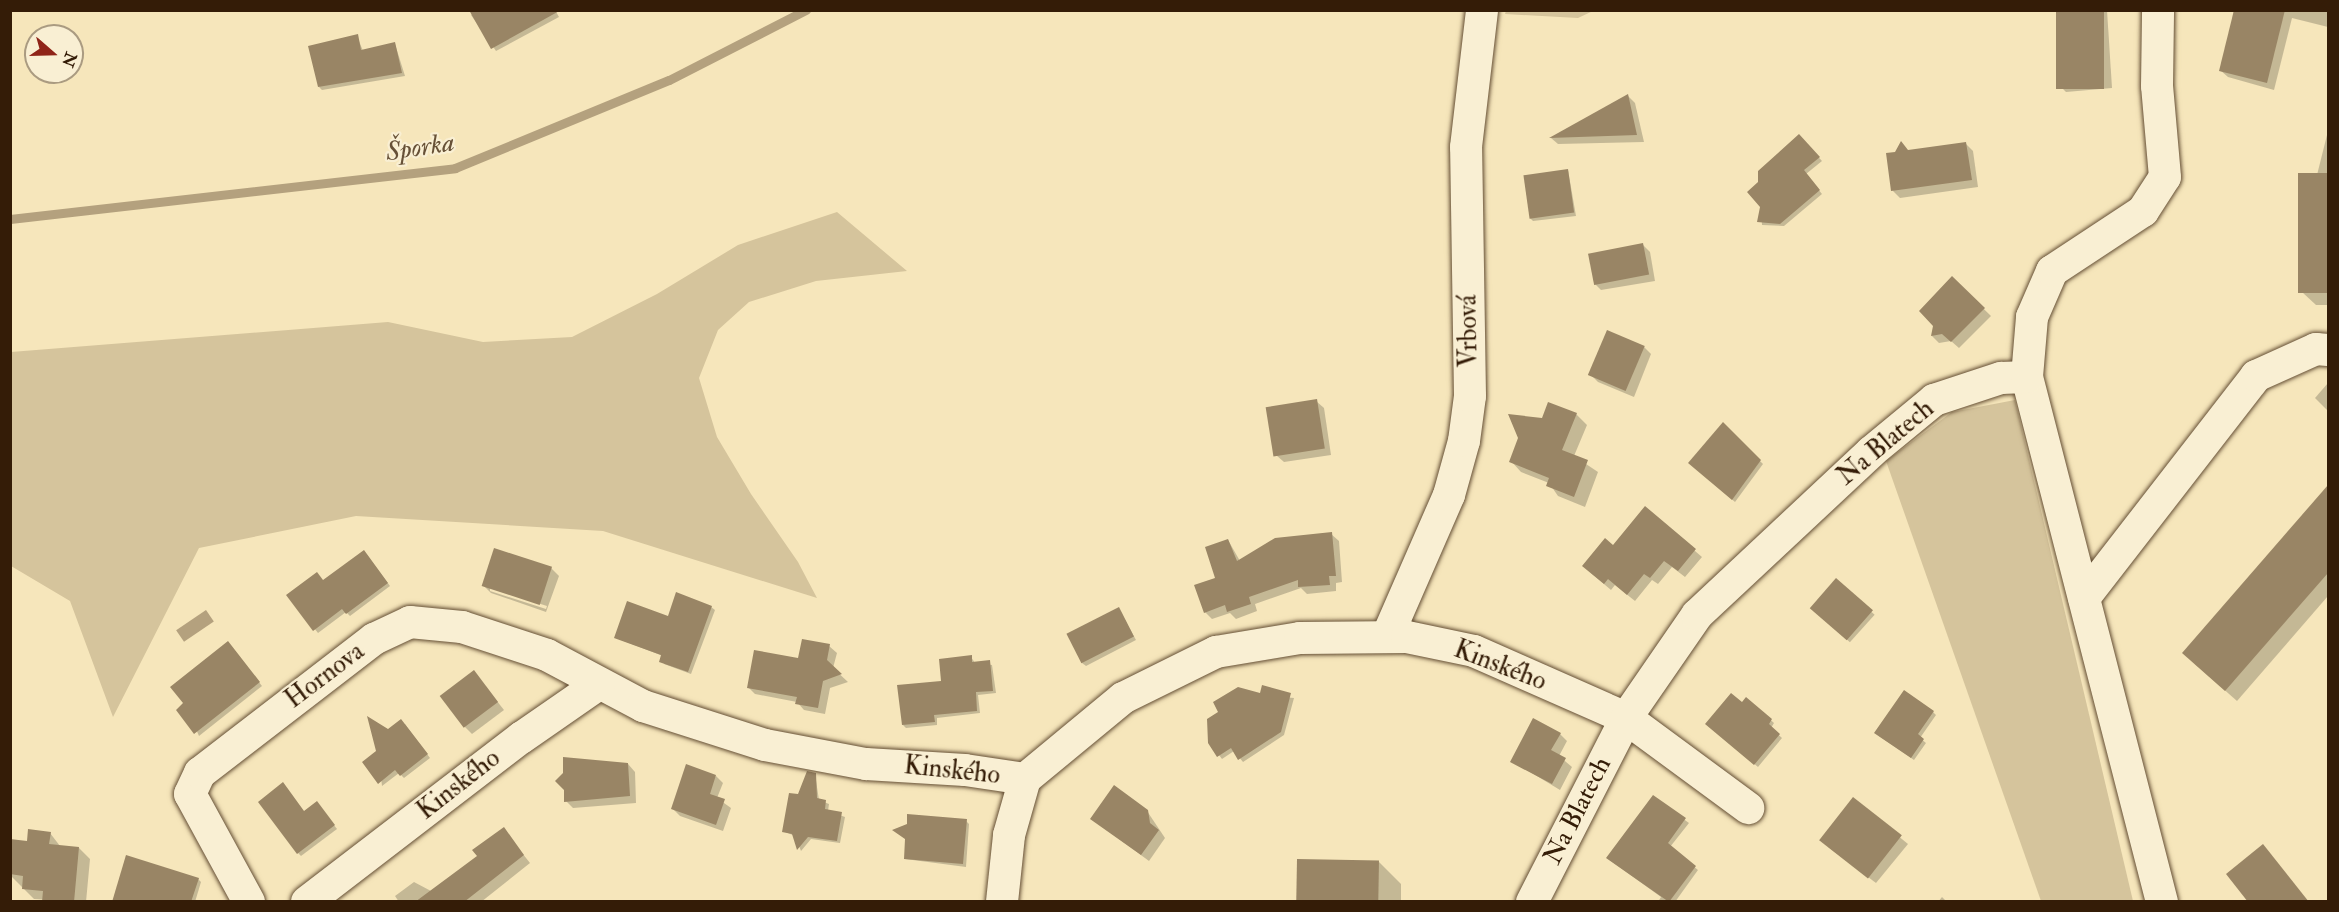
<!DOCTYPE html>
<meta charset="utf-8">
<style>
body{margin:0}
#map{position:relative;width:2339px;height:912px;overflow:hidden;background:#f6e6bb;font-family:"IM FELL Double Pica",serif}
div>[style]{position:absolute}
.green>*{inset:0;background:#d5c49c}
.water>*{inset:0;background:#b4a17e;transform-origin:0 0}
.shadow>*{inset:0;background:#0003;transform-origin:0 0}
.stream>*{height:9px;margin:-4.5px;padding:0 4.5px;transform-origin:4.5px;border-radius:4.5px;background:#b4a17e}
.building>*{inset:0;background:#998565;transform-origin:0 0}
.roads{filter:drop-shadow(0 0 2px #644e34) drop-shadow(0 0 2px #644e34)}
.minor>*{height:32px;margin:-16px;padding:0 16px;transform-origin:16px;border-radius:16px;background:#f9efd3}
span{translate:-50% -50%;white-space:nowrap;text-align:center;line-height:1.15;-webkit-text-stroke:4.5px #f9efd3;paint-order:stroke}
.street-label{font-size:26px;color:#341c07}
.water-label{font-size:27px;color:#675137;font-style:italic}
.frame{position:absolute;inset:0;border:12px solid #341c07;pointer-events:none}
.north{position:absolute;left:24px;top:24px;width:60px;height:60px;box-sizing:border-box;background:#f9efd3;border:2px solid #aa9b81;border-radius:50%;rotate:110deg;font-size:16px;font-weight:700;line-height:24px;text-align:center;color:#341c07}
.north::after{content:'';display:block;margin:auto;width:21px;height:27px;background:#8f2418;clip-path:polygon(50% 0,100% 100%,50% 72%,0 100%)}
</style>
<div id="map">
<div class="green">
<i style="clip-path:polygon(1506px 11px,1506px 10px,1593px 11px,1578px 18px,1505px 14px)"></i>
<i style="clip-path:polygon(837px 212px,907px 271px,816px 281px,749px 302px,718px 330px,699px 378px,717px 437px,751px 494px,798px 562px,817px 598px,603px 531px,356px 516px,199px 548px,113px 717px,70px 601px,11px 566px,11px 352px,388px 322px,483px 342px,572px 337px,657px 294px,738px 245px)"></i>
<i style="clip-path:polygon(2015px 400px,2133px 901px,2041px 901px,1886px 461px,1952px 412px)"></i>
</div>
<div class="water">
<i style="left:206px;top:610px;width:14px;height:36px;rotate:56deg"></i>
</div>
<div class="shadow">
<i style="clip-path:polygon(479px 10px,555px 10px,559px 17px,496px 51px,471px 15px)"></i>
<i style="clip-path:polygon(2058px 10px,2107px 10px,2112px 88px,2066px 92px,2063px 89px)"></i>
<i style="clip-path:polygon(2229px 10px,2328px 10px,2328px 27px,2292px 18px,2274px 90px,2228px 77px,2220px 70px,2235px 13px)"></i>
<i style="clip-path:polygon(357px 36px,363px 51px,395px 44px,405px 76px,322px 90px,319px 87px)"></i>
<i style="clip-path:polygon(1628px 96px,1635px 103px,1644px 142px,1558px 144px,1551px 138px)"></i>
<i style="clip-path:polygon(2328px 131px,2328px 305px,2316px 305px,2302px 292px,2317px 175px)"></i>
<i style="clip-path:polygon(1799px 136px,1822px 161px,1806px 174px,1822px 194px,1784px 226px,1762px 225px,1759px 183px)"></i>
<i style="clip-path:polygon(1966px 144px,1973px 151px,1978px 187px,1900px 198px,1893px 191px,1909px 152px)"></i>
<i style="clip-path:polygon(1568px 170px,1576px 216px,1533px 221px,1530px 218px)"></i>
<i style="clip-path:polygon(1643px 245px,1650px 252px,1655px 281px,1601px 290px,1594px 283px)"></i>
<i style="clip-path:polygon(1952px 278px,1991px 316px,1959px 348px,1951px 341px,1939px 343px,1932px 336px)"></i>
<i style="clip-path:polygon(1644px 347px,1651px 354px,1634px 397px,1598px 382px,1591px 375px)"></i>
<i style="clip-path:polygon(2328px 383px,2328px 411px,2315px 398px)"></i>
<i style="clip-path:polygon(1316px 401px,1324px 408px,1331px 455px,1284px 462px,1276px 455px)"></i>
<i style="clip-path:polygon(1576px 414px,1587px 425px,1574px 456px,1598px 472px,1585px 507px,1558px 496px,1549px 483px,1521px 472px,1511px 461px,1543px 419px)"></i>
<i style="clip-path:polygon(1723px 425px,1763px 464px,1735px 502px,1693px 466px)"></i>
<i style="clip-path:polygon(2326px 491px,2328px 596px,2237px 701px,2195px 664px)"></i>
<i style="clip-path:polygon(1645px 508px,1702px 557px,1685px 577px,1672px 567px,1658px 584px,1652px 580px,1635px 601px,1615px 585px,1611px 590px,1591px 573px)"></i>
<i style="clip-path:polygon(1331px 534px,1339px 541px,1342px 582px,1336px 583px,1336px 591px,1307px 594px,1301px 588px,1255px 604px,1257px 611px,1236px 619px,1230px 613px,1212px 619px,1205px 612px,1228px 540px,1240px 561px)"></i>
<i style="clip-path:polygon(367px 555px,390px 586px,350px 616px,346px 612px,318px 633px,288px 596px,323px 582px)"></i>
<i style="clip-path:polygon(evenodd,551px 568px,559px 576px,546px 612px,491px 593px,484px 586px,551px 568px,490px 588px,547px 606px,546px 609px,490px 591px,490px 588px)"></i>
<i style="left:1836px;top:580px;width:52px;height:37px;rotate:42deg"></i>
<i style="clip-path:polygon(711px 607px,715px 610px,691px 674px,664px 664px,663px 656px,616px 638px)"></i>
<i style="clip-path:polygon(1119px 609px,1136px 640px,1086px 666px,1082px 663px)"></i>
<i style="clip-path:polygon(231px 646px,262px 686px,199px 736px,185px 704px)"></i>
<i style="clip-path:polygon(829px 646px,837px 653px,833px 668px,848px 682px,830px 688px,825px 714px,804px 710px,797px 702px,755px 694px,748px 687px)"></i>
<i style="clip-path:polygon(971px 657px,975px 663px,992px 665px,996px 693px,978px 695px,980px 713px,937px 718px,937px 725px,906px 728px,903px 725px)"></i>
<i style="clip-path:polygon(474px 672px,504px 710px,472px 734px,465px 727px)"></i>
<i style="clip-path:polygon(1261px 695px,1294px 698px,1284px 735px,1243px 762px,1234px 751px,1222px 759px,1209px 742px)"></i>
<i style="clip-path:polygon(1747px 699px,1774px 723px,1771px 728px,1782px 738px,1758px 767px,1710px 727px)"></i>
<i style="clip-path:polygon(1933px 712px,1936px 715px,1920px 738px,1926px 743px,1914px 760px,1879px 736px)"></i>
<i style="clip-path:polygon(405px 724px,430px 758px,404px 778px,399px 773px,382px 786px,378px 752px,388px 731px)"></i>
<i style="clip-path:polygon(1560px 734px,1567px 741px,1559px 756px,1572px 767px,1560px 790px,1512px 761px)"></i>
<i style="clip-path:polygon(564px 759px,628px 764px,635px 772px,636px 803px,573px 808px,566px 801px)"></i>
<i style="clip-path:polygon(815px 774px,819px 800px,829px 804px,828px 811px,845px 817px,840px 843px,811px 839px,801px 851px,795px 836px,783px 831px,799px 796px)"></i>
<i style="clip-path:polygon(716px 776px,723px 783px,717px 798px,731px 808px,723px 831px,680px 816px,672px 808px)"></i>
<i style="clip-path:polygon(1653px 797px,1689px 823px,1670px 847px,1698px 870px,1675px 902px,1658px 902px,1661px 897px,1611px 861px)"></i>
<i style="clip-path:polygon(1853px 799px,1908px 844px,1876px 883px,1828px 847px)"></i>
<i style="clip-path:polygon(320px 807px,337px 829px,301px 856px,298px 853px,305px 813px)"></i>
<i style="clip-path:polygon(1147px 811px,1165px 838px,1149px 861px,1092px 819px)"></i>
<i style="clip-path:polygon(966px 821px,969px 824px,966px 867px,905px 859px)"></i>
<i style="clip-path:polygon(503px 829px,530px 863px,481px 902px,399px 902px,395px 896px,414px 882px,431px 891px,479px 856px)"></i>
<i style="clip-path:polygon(50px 833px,60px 846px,79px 848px,90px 859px,86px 902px,34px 899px,10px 875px,10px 856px)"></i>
<i style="clip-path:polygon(1379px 862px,1401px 884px,1401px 902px,1298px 902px)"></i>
<i style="clip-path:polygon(198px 879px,201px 882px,195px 902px,113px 902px)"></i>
<i style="clip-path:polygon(1942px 897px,1947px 902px,1938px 902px)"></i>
</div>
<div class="stream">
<i style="left:10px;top:219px;width:448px;rotate:-6.5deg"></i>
<i style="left:455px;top:168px;width:231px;rotate:-22.4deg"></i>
<i style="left:669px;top:80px;width:154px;rotate:-27.1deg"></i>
</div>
<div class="building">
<i style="clip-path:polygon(469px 10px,561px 10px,491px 49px)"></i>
<i style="left:2056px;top:10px;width:48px;height:79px"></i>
<i style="clip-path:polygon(2234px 10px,2285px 10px,2267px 83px,2219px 71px)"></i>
<i style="clip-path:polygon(358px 34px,361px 50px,395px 42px,402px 73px,318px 87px,308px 46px)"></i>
<i style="clip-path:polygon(1628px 94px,1637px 135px,1549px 138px)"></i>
<i style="clip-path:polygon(1799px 134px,1820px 157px,1804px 170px,1820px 190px,1780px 224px,1757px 222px,1760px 207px,1747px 192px,1758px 182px,1758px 171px)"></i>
<i style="clip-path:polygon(1901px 141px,1908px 150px,1966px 142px,1972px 180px,1891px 191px,1886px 153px,1895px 152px)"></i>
<i style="left:1568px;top:169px;width:44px;height:45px;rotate:82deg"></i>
<i style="left:2328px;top:173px;width:120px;height:30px;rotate:90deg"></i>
<i style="left:1643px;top:243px;width:32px;height:56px;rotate:79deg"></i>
<i style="clip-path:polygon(1952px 276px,1985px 308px,1951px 342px,1942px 334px,1931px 336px,1933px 326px,1919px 311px)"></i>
<i style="left:1607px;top:330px;width:41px;height:49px;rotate:23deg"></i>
<i style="left:1317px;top:399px;width:50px;height:52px;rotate:81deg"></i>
<i style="clip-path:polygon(1548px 402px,1577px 413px,1562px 450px,1588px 460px,1574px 497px,1546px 486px,1549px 478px,1509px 462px,1518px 438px,1508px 414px,1542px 418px)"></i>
<i style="clip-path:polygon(1723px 422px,1761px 460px,1732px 500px,1688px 463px)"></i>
<i style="clip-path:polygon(2328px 485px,2328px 573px,2225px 691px,2182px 653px)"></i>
<i style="clip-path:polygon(1645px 506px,1696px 549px,1678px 571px,1664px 561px,1650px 578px,1644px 574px,1627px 595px,1608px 579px,1604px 584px,1582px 566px,1605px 538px,1613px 545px)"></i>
<i style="clip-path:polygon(1332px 532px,1336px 576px,1329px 576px,1330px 585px,1298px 587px,1298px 580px,1249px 597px,1251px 604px,1227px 612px,1225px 605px,1204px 613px,1194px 585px,1215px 578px,1205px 547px,1228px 539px,1237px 561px,1275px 538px)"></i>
<i style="left:494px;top:548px;width:61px;height:40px;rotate:18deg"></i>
<i style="clip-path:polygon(364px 550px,388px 583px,346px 614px,342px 609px,313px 631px,286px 595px,317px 572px,323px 580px)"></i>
<i style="left:1836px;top:578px;width:49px;height:40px;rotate:41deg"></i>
<i style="clip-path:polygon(676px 592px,712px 606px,688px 672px,659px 662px,661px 655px,614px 638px,627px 601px,668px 616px)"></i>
<i style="left:1119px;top:607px;width:33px;height:59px;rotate:63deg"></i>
<i style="clip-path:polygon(802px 639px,830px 644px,827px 660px,842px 674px,823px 681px,818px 708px,795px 704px,797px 697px,747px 688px,754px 650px,798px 658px)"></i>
<i style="clip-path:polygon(228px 641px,260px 682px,194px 734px,176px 710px,183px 703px,170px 687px)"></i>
<i style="clip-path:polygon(972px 655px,972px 662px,990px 660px,993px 691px,976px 692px,977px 711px,934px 715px,935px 722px,902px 725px,897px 685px,941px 681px,939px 659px)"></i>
<i style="left:474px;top:670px;width:40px;height:43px;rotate:53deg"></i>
<i style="clip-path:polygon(1262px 685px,1291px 693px,1281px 732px,1238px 760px,1231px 748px,1217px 757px,1208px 743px,1207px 719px,1218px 712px,1213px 702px,1238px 687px,1260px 693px)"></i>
<i style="clip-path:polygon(1904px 690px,1934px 711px,1918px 734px,1924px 739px,1911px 758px,1874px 733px)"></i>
<i style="clip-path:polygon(1731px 693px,1742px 702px,1746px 697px,1772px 719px,1769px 724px,1780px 734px,1754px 765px,1705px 724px)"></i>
<i style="clip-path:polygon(367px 716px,388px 729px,401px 719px,428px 754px,400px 776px,395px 770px,378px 784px,362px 762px,376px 751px)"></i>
<i style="clip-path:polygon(1533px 718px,1561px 733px,1551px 750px,1566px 758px,1552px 784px,1510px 762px)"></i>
<i style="clip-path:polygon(563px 757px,628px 763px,630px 796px,564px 802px,564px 790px,555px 781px,563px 773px)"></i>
<i style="clip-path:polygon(686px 764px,716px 775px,710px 794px,725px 799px,716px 825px,671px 809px)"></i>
<i style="clip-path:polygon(807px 771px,816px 773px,817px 798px,826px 800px,825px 809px,842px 812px,837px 841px,808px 837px,797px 850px,792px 834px,782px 832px,789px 793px,798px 794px)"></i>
<i style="clip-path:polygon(283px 782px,304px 811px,317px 801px,335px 825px,297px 854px,258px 802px)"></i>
<i style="clip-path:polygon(1114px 785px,1148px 810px,1150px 823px,1159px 830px,1141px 855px,1090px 819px)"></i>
<i style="clip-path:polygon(1653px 795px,1686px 818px,1668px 843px,1696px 866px,1669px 902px,1606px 858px)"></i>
<i style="left:1853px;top:797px;width:62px;height:55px;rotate:38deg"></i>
<i style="clip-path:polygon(907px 814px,967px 819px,963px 864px,904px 859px,905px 839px,892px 830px,907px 824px)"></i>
<i style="clip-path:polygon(504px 827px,524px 855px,464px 902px,415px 902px,477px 856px,472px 850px)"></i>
<i style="clip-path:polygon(28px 829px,51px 832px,49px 844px,79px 847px,74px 902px,42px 902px,43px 891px,22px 889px,23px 876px,10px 874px,10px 839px,27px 841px)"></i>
<i style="clip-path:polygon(2263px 844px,2309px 902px,2248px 902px,2226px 874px)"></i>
<i style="clip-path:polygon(126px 855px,199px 878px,191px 902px,112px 902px)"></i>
<i style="left:1297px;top:859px;width:82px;height:43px;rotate:1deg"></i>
</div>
<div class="roads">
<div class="minor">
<i style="left:2027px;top:377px;width:542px;rotate:75.58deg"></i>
<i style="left:2084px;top:598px;width:281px;rotate:-52.2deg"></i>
<i style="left:2256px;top:376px;width:66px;rotate:-24.2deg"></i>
<i style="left:2316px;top:349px;width:12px;rotate:5deg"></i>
<i style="left:1387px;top:637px;width:155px;rotate:-66.4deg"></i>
<i style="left:1449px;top:495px;width:56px;rotate:-74.5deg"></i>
<i style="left:1464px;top:441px;width:45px;rotate:-82.4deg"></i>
<i style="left:1470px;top:396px;width:249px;rotate:-90.9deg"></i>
<i style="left:1466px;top:147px;width:138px;rotate:-83.3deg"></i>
<i style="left:249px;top:902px;width:123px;rotate:-118.6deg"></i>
<i style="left:190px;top:794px;width:23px;rotate:-65deg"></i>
<i style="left:200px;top:773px;width:220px;rotate:-37.6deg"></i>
<i style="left:374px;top:639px;width:40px;rotate:-25deg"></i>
<i style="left:410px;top:622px;width:52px;rotate:5.5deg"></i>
<i style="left:462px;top:627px;width:89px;rotate:18.2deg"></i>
<i style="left:547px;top:655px;width:109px;rotate:28deg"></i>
<i style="left:643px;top:706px;width:128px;rotate:17.7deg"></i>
<i style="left:765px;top:745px;width:103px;rotate:10.7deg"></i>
<i style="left:866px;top:764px;width:99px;rotate:3.5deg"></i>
<i style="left:965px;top:770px;width:61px;rotate:8.5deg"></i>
<i style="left:1025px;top:779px;width:127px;rotate:-39.6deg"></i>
<i style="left:1123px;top:698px;width:104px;rotate:-26.3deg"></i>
<i style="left:1216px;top:652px;width:85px;rotate:-9.5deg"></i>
<i style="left:1300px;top:638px;width:107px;rotate:-0.5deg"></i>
<i style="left:1407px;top:637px;width:68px;rotate:11.8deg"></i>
<i style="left:1474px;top:651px;width:166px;rotate:23.8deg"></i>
<i style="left:1626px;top:718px;width:152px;rotate:36.4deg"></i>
<i style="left:307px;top:902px;width:270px;rotate:-37.5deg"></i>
<i style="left:521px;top:738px;width:95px;rotate:-34.7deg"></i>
<i style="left:1002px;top:902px;width:67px;rotate:-84deg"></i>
<i style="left:1009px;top:835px;width:58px;rotate:-74.1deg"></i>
<i style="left:1532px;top:902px;width:207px;rotate:-62.9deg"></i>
<i style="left:1626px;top:718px;width:125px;rotate:-55.4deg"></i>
<i style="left:1697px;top:615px;width:238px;rotate:-43.1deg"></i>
<i style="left:1871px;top:452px;width:82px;rotate:-39.5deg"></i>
<i style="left:1934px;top:400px;width:71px;rotate:-18.2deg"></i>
<i style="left:2001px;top:378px;width:26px;rotate:-2deg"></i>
<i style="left:2027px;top:377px;width:60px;rotate:-85.2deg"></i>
<i style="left:2032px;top:317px;width:50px;rotate:-66.5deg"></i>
<i style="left:2052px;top:271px;width:109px;rotate:-33.4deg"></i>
<i style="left:2143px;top:211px;width:40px;rotate:-57.1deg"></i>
<i style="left:2165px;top:177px;width:91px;rotate:-95deg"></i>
<i style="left:2157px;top:86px;width:76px;rotate:-89.2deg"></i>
</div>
</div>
<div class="street-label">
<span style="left:1469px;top:331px;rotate:-91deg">Vrbová</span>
<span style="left:1886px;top:443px;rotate:-40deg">Na Blatech</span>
<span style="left:1500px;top:666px;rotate:21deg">Kinského</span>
<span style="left:325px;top:676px;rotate:-37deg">Hornova</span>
<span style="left:952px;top:771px;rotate:6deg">Kinského</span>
<span style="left:459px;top:785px;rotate:-38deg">Kinského</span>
<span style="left:1578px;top:811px;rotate:-63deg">Na Blatech</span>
</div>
<div class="water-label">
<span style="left:420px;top:147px;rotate:-9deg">Šporka</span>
</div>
<div class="frame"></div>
<div class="north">N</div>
</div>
